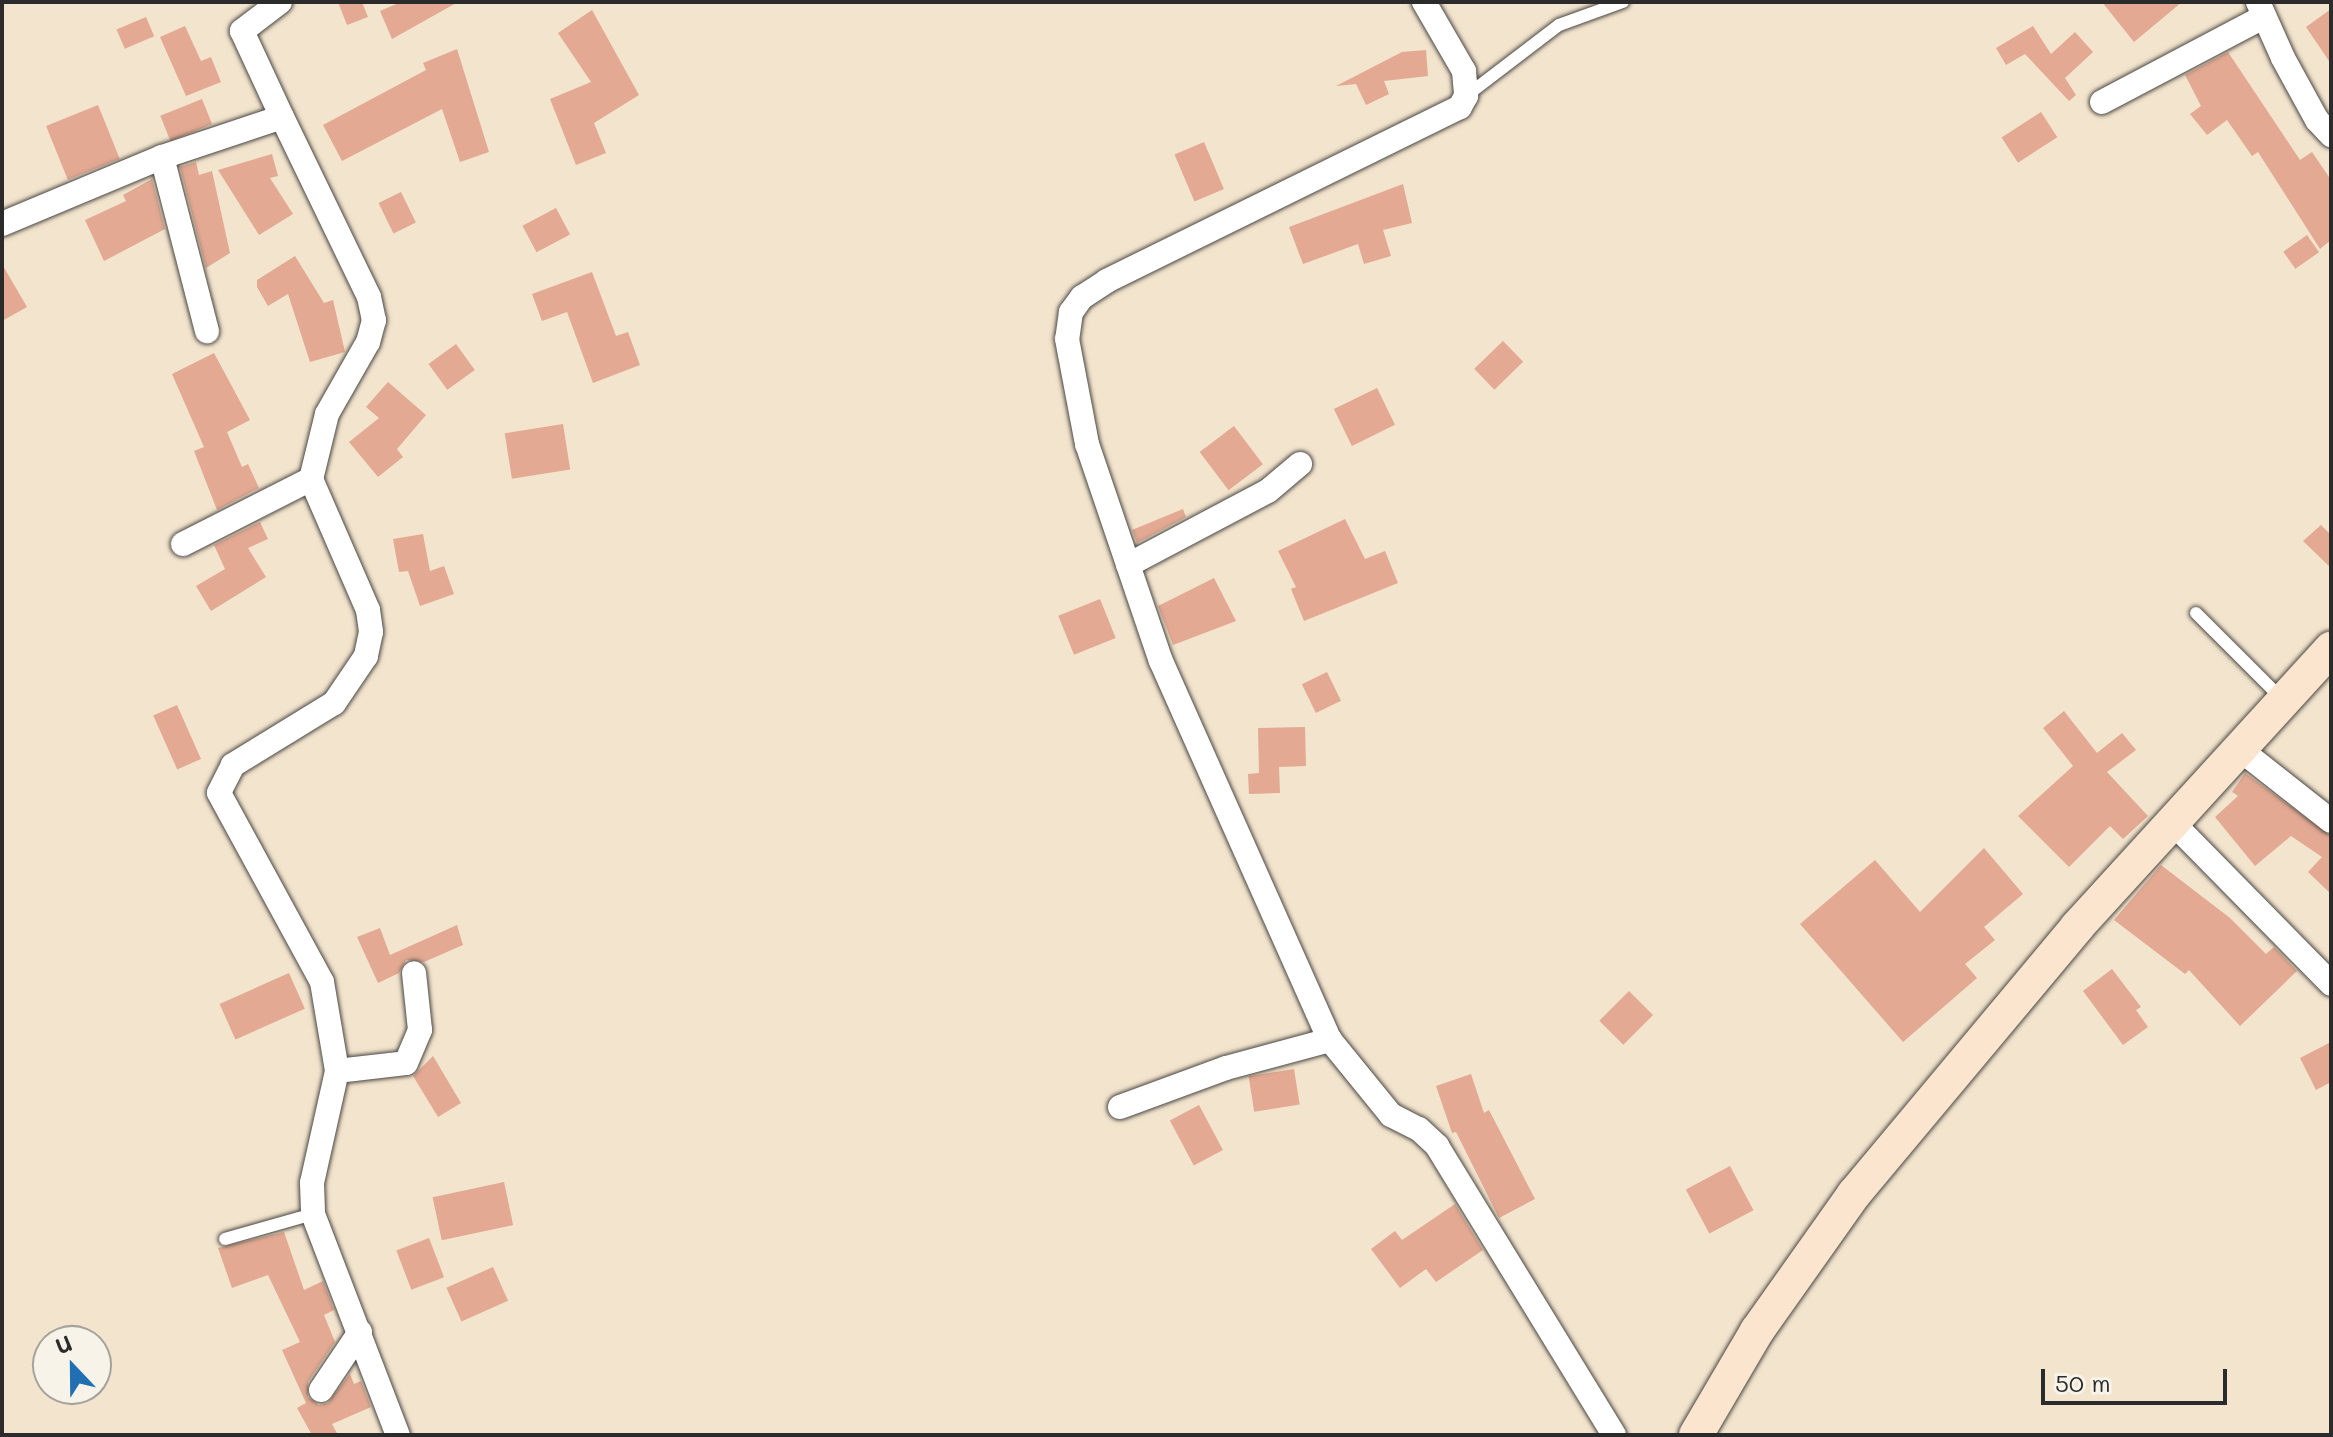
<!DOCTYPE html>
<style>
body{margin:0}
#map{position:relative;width:2333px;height:1437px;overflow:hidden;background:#f3e4cd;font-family:Mali,sans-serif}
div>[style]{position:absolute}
.building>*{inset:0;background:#e3a992;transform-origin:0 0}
.roads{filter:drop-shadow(0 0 2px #494743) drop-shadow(0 0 2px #494743)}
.lane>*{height:12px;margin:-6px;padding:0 6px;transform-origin:6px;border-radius:6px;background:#fff}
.street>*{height:24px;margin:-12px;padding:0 12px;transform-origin:12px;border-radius:12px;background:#fff}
.secondary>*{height:34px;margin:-17px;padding:0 17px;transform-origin:17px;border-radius:17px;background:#fbe5cf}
span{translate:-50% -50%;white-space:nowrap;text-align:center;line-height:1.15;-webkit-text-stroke:6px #f7f3e8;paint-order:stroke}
.frame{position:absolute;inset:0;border:4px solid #2b2b2b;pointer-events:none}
.north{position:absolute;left:32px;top:1325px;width:80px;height:80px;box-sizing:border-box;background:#f7f3e8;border:2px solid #a5a39c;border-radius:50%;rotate:338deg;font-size:22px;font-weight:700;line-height:32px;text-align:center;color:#2b2b2b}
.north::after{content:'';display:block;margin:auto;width:28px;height:36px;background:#1f6fb2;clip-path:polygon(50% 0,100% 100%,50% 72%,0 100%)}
.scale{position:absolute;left:2041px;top:1369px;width:186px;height:36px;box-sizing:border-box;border:4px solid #2b2b2b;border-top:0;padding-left:10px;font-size:24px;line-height:28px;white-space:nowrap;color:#2b2b2b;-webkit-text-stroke:6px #f7f3e8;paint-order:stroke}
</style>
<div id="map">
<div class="building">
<i style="clip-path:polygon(338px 2px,362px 2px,368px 17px,347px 25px)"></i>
<i style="clip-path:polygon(401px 2px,458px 2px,392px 39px,380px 11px)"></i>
<i style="clip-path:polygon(2102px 2px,2182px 2px,2134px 42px)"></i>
<i style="clip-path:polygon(2331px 9px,2331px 64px,2306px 27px)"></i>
<i style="clip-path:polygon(592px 10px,639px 95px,594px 123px,606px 153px,576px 165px,550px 99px,591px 82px,558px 33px)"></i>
<i style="left:146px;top:17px;width:21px;height:32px;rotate:67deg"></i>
<i style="clip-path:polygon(185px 26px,201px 61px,211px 57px,221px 82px,186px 96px,160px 37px)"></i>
<i style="clip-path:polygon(2033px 26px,2051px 54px,2075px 32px,2093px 52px,2065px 78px,2076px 95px,2069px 101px,2025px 54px,2006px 65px,1996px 48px)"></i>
<i style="clip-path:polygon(457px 49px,489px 152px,460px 162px,442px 109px,342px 161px,323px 125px,426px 70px,423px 63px)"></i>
<i style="clip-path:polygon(1426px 50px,1428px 76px,1384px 81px,1389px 94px,1366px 105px,1356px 84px,1336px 86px,1402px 52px)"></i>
<i style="clip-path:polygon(2228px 52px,2300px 160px,2312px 152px,2331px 180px,2331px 240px,2320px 249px,2258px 152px,2252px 156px,2227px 120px,2207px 135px,2190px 114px,2201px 106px,2185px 75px)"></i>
<i style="left:202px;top:99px;width:27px;height:45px;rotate:68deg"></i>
<i style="left:98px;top:105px;width:58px;height:56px;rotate:68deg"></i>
<i style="left:2041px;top:112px;width:30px;height:47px;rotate:57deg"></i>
<i style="left:1204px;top:142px;width:51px;height:32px;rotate:67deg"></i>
<i style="clip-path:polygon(272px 154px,278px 176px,270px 178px,293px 214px,259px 235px,218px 170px)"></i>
<i style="clip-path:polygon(196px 162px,199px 175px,212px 171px,230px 253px,206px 268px,180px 167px)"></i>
<i style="clip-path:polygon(152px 179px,165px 229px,104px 261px,85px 220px,126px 201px,123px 195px)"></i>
<i style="clip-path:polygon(1403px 184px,1412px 223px,1383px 230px,1391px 256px,1364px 264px,1358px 244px,1303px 264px,1289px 227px)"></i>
<i style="left:401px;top:192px;width:34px;height:25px;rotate:64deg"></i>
<i style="left:556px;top:208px;width:30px;height:38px;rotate:62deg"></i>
<i style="left:2307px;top:235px;width:21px;height:29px;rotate:55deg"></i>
<i style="clip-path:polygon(295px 256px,324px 303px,333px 300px,345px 352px,310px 362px,288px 294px,268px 306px,257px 287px,257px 280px)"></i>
<i style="clip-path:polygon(2px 264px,27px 307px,2px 321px)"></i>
<i style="clip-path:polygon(592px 272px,616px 336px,628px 332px,640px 365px,593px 383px,567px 312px,542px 321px,532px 294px)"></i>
<i style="left:1503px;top:341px;width:29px;height:40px;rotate:46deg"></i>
<i style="left:456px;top:344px;width:32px;height:34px;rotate:54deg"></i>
<i style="clip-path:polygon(214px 353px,250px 420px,227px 432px,242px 467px,248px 464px,259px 488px,217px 510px,194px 451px,204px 447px,172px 374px)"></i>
<i style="clip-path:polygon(388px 382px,426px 415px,397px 449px,403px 457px,378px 477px,349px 442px,379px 418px,366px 407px)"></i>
<i style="left:1377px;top:388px;width:41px;height:48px;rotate:64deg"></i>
<i style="left:563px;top:424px;width:46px;height:59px;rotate:81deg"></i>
<i style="left:1234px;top:426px;width:48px;height:43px;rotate:53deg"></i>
<i style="clip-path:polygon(1183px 509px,1186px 517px,1137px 543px,1132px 530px)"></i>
<i style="clip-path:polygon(1345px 519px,1365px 559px,1385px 551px,1398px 583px,1304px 621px,1291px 589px,1296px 587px,1278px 551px)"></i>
<i style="clip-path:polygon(260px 522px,268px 539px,248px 548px,266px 577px,211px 611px,196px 586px,225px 569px,214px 545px)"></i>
<i style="clip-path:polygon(2321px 525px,2331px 535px,2331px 568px,2303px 541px)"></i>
<i style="clip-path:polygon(423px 534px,430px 571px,444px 566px,454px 594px,420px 606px,408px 571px,399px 572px,393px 539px)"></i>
<i style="clip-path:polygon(1214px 578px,1236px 621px,1173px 645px,1158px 606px)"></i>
<i style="left:1100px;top:599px;width:42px;height:45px;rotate:68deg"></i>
<i style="left:1327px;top:672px;width:32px;height:28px;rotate:64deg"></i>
<i style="left:177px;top:705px;width:59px;height:26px;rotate:66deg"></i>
<i style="clip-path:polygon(2064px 711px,2097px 753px,2122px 733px,2136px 750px,2107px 772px,2148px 816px,2123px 839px,2110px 826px,2069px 867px,2018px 816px,2073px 766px,2043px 728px)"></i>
<i style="clip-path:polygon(1305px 727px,1306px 766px,1279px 767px,1280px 793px,1249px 794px,1248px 774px,1259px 773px,1258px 728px)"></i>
<i style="clip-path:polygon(2245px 773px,2331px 836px,2331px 894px,2308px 872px,2322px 857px,2291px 836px,2255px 866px,2215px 817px,2238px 796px,2232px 792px)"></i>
<i style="clip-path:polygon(1984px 848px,2023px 894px,1984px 927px,1995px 940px,1965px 964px,1977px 978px,1903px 1042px,1800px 924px,1875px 860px,1920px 912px)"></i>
<i style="clip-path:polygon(2161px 865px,2230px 918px,2266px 954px,2274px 947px,2297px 971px,2240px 1026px,2189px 970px,2185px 974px,2114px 920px)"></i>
<i style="clip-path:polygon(457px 925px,463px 945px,424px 962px,406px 960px,399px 973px,378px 983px,357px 937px,380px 928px,390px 955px)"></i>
<i style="clip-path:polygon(2112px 969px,2141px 1007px,2136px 1010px,2148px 1027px,2123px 1045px,2083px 991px)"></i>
<i style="left:289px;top:973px;width:39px;height:76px;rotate:66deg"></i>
<i style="left:1629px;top:991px;width:34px;height:42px;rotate:45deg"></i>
<i style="clip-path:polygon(2331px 1042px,2331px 1082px,2316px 1090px,2300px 1058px)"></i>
<i style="clip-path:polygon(433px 1056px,461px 1103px,438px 1117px,413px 1076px)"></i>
<i style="left:1294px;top:1069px;width:36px;height:46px;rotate:81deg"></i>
<i style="clip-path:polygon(1471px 1074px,1484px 1113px,1489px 1110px,1535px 1199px,1499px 1218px,1456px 1132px,1452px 1133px,1436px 1086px)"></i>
<i style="left:1199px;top:1105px;width:51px;height:33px;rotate:62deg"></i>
<i style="left:1730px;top:1166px;width:50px;height:50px;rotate:62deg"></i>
<i style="left:504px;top:1182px;width:44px;height:73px;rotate:78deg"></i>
<i style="clip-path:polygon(1455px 1204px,1483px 1250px,1436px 1282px,1426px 1269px,1400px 1288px,1371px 1249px,1395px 1231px,1402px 1240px)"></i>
<i style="clip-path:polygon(284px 1232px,304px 1290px,323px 1281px,334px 1310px,324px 1315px,335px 1342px,308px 1382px,308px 1397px,319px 1405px,328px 1403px,350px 1374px,354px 1384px,361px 1381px,371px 1407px,332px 1424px,338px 1435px,312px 1435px,297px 1408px,306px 1403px,282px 1350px,300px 1342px,268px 1275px,232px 1288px,218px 1248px)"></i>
<i style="left:429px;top:1238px;width:42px;height:35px;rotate:69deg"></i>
<i style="left:493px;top:1267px;width:37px;height:51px;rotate:66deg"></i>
</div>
<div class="roads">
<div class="lane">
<i style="left:1466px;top:96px;width:117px;rotate:-37.4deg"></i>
<i style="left:1559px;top:25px;width:68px;rotate:-19.8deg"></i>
<i style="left:2196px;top:613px;width:120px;rotate:45deg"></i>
<i style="left:225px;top:1239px;width:91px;rotate:-15.9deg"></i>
</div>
<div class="street">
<i style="left:280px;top:2px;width:48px;rotate:142.7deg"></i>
<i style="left:242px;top:31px;width:95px;rotate:65.1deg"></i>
<i style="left:1424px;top:2px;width:80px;rotate:59.9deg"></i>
<i style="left:1464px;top:71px;width:25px;rotate:85deg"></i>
<i style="left:1466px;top:96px;width:13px;rotate:119deg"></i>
<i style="left:1460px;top:107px;width:394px;rotate:153.8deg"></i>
<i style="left:1107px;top:281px;width:30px;rotate:147deg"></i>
<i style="left:1082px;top:297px;width:19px;rotate:126deg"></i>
<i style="left:1071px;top:312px;width:27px;rotate:98deg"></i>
<i style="left:1067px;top:339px;width:107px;rotate:79.2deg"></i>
<i style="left:1087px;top:444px;width:229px;rotate:71.2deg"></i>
<i style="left:1161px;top:661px;width:415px;rotate:66deg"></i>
<i style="left:1330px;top:1040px;width:97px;rotate:50.9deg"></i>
<i style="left:1391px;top:1115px;width:31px;rotate:27deg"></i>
<i style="left:1419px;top:1129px;width:25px;rotate:43deg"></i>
<i style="left:1437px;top:1146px;width:339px;rotate:58.5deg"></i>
<i style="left:2258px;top:2px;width:61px;rotate:65.9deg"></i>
<i style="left:2283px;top:58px;width:71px;rotate:61.3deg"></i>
<i style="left:2317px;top:120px;width:21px;rotate:47deg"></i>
<i style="left:2102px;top:102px;width:182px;rotate:-27.8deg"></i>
<i style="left:162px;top:157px;width:180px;rotate:75.5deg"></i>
<i style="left:2px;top:224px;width:173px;rotate:-22.7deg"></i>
<i style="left:162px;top:157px;width:126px;rotate:-18.4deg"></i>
<i style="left:282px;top:117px;width:200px;rotate:64.2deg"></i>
<i style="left:369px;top:297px;width:24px;rotate:78deg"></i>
<i style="left:374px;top:320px;width:23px;rotate:105deg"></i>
<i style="left:368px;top:342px;width:83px;rotate:119.7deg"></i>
<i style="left:327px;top:414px;width:67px;rotate:103.8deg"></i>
<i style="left:311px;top:479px;width:143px;rotate:66.5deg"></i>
<i style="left:368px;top:610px;width:22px;rotate:82deg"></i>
<i style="left:371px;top:632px;width:25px;rotate:102deg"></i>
<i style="left:366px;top:656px;width:57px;rotate:124.2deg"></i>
<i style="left:334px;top:703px;width:119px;rotate:148.5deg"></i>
<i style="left:233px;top:765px;width:31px;rotate:117deg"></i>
<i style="left:219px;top:793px;width:215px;rotate:61.4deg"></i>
<i style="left:322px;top:982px;width:90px;rotate:80.4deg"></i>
<i style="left:337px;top:1071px;width:115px;rotate:102.6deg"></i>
<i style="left:312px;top:1183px;width:31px;rotate:88deg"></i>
<i style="left:313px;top:1214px;width:237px;rotate:69deg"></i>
<i style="left:183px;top:544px;width:144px;rotate:-26.9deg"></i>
<i style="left:1128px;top:565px;width:158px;rotate:-27.9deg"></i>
<i style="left:1268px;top:491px;width:42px;rotate:-40.2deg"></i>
<i style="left:2242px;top:751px;width:113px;rotate:38.2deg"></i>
<i style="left:2172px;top:822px;width:227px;rotate:45.5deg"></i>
<i style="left:337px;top:1071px;width:69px;rotate:-6.6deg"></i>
<i style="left:406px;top:1063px;width:36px;rotate:-67deg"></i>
<i style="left:420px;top:1030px;width:57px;rotate:-96deg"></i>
<i style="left:1120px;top:1107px;width:113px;rotate:-20.2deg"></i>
<i style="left:1226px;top:1068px;width:108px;rotate:-15.1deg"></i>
<i style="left:321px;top:1390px;width:70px;rotate:-56.1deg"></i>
</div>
<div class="secondary">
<i style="left:1696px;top:1435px;width:121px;rotate:-59.6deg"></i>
<i style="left:1757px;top:1331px;width:168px;rotate:-54.7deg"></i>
<i style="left:1854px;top:1194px;width:348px;rotate:-50.1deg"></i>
<i style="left:2077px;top:927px;width:377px;rotate:-47.6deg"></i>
</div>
</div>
<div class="frame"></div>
<div class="north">U</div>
<div class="scale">50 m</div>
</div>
